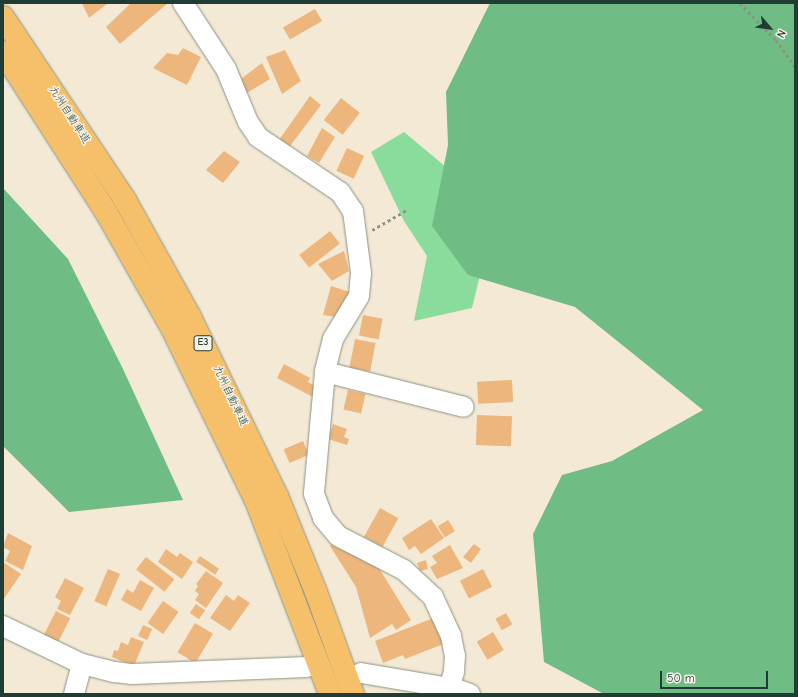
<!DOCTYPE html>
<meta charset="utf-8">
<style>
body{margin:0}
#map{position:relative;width:798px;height:697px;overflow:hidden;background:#f4e9d4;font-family:"Comic Neue","Klee One",sans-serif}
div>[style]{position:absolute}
.green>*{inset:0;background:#8adc9d}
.forest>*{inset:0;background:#6fbc84}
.building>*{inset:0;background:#ecb67d;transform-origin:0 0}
.path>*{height:2.5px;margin-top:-1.25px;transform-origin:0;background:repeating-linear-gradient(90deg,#8a9384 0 3px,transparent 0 6px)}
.roads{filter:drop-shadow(0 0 1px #8a9384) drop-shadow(0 0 1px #8a9384)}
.minor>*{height:20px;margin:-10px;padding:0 10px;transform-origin:10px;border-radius:10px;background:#fff}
.highway>*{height:22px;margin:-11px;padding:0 11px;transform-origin:11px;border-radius:11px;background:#f6c06b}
span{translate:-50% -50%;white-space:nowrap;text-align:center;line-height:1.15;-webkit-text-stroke:3px #f7f3e8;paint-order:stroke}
.shield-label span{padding:1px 3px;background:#f7f3e8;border:1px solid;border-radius:3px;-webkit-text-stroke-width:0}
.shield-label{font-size:10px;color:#1f3d34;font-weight:700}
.street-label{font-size:11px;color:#1f3d34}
.frame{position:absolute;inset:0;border:4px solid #1f3d34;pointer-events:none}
.north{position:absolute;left:750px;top:8px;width:40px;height:40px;-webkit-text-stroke:3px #f7f3e8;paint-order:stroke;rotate:118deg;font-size:11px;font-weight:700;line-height:16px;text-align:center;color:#1f3d34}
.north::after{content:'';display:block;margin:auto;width:14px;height:18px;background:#1f3d34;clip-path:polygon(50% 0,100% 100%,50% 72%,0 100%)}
.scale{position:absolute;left:660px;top:671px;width:108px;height:18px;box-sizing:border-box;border:2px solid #1f3d34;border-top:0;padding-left:5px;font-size:12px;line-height:14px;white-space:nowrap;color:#1f3d34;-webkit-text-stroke:3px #f7f3e8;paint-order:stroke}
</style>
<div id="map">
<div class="green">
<i style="clip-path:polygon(404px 132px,470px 187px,492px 226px,472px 308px,414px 321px,427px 256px,404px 221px,371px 152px)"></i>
</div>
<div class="forest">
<i style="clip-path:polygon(490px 3px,795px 3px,795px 694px,604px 694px,544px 662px,533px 534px,562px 475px,612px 461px,703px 410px,575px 307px,468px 275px,432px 226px,448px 145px,446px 92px)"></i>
<i style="clip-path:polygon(3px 188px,68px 259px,123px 369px,183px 500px,69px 512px,3px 446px)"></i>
</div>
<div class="building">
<i style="clip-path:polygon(82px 3px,108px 3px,89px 18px)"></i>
<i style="clip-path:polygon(131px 3px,168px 3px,120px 44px,106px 27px)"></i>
<i style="left:315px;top:9px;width:14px;height:37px;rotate:60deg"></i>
<i style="clip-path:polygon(183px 48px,201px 57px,187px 85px,153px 68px,167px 53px,178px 55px)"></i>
<i style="clip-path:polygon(285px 50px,301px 81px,282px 94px,266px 57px)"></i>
<i style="clip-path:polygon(262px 63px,270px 79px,247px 93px,241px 79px)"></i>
<i style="clip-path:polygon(310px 96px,321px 105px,290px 146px,279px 140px)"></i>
<i style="left:341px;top:98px;width:24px;height:28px;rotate:38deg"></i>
<i style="clip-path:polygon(322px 128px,335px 137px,319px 163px,307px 156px)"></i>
<i style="left:347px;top:148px;width:19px;height:25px;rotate:25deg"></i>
<i style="clip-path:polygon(224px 151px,240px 162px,223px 183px,206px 170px)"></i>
<i style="left:330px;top:231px;width:16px;height:39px;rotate:52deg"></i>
<i style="clip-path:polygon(344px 251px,349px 271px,332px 281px,318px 264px)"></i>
<i style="clip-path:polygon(331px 286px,353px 293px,336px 317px,323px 315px)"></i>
<i style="left:363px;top:315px;width:20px;height:21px;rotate:11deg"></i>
<i style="left:355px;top:339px;width:21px;height:29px;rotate:11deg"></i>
<i style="clip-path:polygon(284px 364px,310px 378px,308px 382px,317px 387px,313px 397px,277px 378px)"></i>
<i style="left:512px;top:380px;width:22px;height:35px;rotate:87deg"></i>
<i style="left:348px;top:390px;width:18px;height:20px;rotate:13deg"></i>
<i style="left:477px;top:415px;width:35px;height:30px;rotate:2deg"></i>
<i style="clip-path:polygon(333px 424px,347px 429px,344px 437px,349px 439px,347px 445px,328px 439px)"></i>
<i style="left:303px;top:441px;width:15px;height:21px;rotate:67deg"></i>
<i style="left:380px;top:508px;width:21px;height:33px;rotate:29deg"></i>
<i style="clip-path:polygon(431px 519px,444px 538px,421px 554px,415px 546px,409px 550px,402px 538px)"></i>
<i style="left:448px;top:520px;width:13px;height:12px;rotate:58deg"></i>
<i style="clip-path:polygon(8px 533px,32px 546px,23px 570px,5px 561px,10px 551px,3px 547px)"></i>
<i style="clip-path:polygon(334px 540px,374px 560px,411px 620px,396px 630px,392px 624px,370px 638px,356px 587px,330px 546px)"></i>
<i style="clip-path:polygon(474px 544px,481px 549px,471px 563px,463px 557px)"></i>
<i style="clip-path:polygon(450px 545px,463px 568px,437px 579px,430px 567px,437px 563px,432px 556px)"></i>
<i style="clip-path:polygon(166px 549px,177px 557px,180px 553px,193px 562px,182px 579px,158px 562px)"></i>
<i style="left:200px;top:556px;width:23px;height:7px;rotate:34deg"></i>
<i style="left:146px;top:557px;width:36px;height:16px;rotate:38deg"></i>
<i style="clip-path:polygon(426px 560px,428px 569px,420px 571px,417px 563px)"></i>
<i style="clip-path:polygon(3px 562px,21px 574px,3px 600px)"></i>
<i style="left:108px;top:569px;width:13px;height:35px;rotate:23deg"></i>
<i style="left:483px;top:569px;width:20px;height:26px;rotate:63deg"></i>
<i style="clip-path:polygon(206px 571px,223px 583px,206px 608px,195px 600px,199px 594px,195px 591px,198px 586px,196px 584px)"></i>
<i style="clip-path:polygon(65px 578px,84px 588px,70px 615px,57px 609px,61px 601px,55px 597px)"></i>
<i style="clip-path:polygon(140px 580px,154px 588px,141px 611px,121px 600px,127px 589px,133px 593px)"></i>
<i style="clip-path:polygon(226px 595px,234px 601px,238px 595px,250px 603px,230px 631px,210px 618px)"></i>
<i style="left:163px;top:601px;width:19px;height:27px;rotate:35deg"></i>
<i style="left:196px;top:604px;width:11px;height:11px;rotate:34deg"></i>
<i style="left:56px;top:611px;width:16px;height:29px;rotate:27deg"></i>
<i style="left:506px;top:613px;width:13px;height:12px;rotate:61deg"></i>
<i style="clip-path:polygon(436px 617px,446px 643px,405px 659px,403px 655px,383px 663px,375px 641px)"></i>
<i style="left:195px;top:623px;width:21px;height:34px;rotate:31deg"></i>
<i style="left:143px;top:625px;width:10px;height:12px;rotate:24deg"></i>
<i style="left:493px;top:632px;width:21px;height:19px;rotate:59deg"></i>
<i style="clip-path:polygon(131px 637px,144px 642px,134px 666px,112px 657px,114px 650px,118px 651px,121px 642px,128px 645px)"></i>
</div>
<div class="path">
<i style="left:740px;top:3px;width:52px;rotate:45.8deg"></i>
<i style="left:776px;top:40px;width:32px;rotate:54deg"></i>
<i style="left:372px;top:230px;width:39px;rotate:-30deg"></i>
</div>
<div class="roads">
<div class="minor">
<i style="left:183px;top:3px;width:79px;rotate:56.9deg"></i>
<i style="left:226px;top:69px;width:57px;rotate:67.5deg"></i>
<i style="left:248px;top:122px;width:18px;rotate:56deg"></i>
<i style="left:258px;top:137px;width:99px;rotate:33.9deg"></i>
<i style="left:340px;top:192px;width:23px;rotate:56deg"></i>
<i style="left:353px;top:211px;width:63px;rotate:82.6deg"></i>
<i style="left:361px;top:273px;width:23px;rotate:95deg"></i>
<i style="left:359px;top:296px;width:50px;rotate:121.2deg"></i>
<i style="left:333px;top:339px;width:34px;rotate:104deg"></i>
<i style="left:325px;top:372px;width:122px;rotate:95.2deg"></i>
<i style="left:314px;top:494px;width:26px;rotate:69deg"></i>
<i style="left:323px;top:518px;width:23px;rotate:50deg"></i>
<i style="left:338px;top:536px;width:74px;rotate:27.3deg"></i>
<i style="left:404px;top:570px;width:40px;rotate:43deg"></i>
<i style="left:433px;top:597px;width:43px;rotate:65.2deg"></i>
<i style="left:451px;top:636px;width:20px;rotate:79deg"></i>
<i style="left:455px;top:656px;width:16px;rotate:94deg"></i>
<i style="left:454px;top:672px;width:17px;rotate:107deg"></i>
<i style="left:449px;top:688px;width:8px;rotate:130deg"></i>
<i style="left:325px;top:372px;width:143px;rotate:14.1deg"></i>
<i style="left:3px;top:626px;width:88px;rotate:25.7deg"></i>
<i style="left:82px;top:664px;width:34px;rotate:14deg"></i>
<i style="left:115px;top:672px;width:17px;rotate:7deg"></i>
<i style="left:132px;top:674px;width:175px;rotate:-2.3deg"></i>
<i style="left:361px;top:673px;width:96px;rotate:9.6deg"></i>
<i style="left:456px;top:689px;width:15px;rotate:20deg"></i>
<i style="left:74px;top:694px;width:31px;rotate:-75deg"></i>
</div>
<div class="highway">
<i style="left:3px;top:17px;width:220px;rotate:56.3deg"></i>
<i style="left:125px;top:200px;width:134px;rotate:60.9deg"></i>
<i style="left:190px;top:317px;width:199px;rotate:64.1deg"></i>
<i style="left:277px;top:496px;width:104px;rotate:67.9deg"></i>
<i style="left:316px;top:592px;width:109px;rotate:70.1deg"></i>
<i style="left:3px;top:52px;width:190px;rotate:57.2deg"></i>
<i style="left:106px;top:212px;width:133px;rotate:60.4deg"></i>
<i style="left:172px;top:328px;width:195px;rotate:64.1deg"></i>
<i style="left:257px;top:503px;width:204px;rotate:69.1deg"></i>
</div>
</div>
<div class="shield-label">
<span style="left:203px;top:343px">E3</span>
</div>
<div class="street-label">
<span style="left:69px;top:115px;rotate:57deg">九州自動車道</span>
<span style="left:230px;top:396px;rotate:64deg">九州自動車道</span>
</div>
<div class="frame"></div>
<div class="north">N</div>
<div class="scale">50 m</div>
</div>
